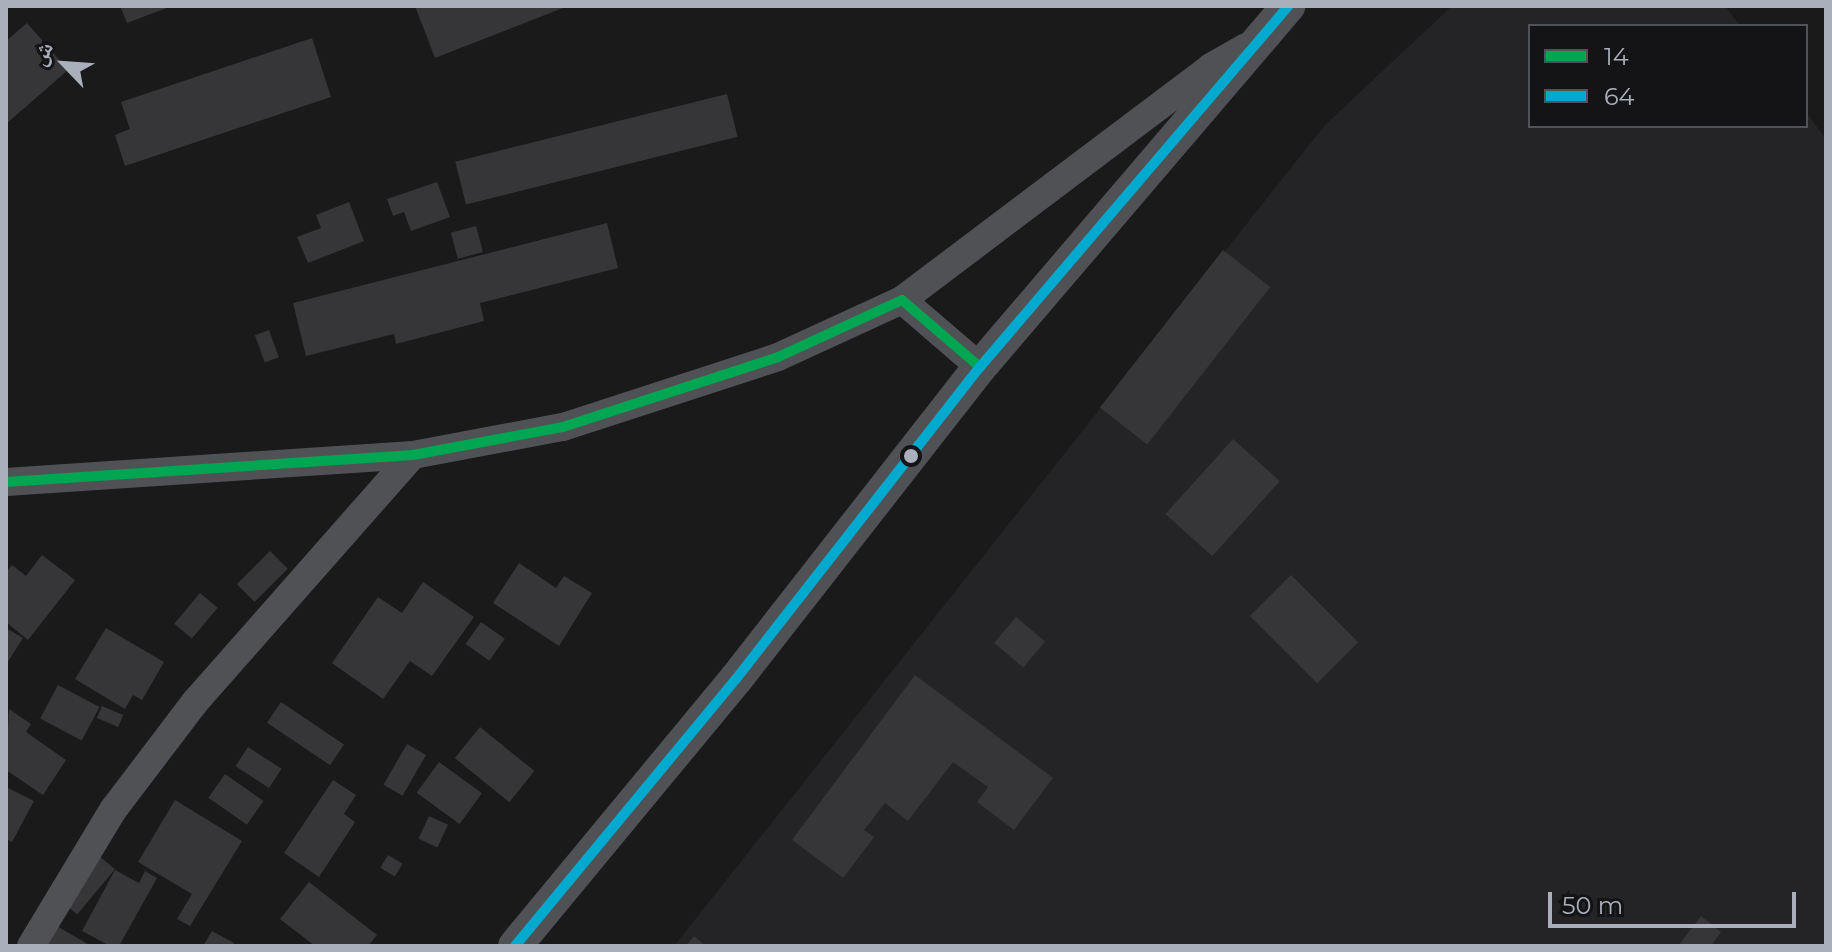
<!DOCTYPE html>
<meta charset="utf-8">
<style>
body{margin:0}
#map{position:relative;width:1832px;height:952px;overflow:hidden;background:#1a1a1b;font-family:Montserrat,"Noto Naskh Arabic",sans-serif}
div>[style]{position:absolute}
.built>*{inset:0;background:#242427}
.building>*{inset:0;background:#363639;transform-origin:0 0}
.minor>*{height:28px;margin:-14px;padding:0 14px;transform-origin:14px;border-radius:14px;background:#505155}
.tertiary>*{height:34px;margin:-17px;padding:0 17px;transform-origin:17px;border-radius:17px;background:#505155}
.bus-1>*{height:10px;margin:-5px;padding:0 5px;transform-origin:5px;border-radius:5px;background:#00a651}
.bus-2>*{height:10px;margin:-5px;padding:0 5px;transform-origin:5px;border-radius:5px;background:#00a9ce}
.dots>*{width:22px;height:22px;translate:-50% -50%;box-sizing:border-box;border:4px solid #141417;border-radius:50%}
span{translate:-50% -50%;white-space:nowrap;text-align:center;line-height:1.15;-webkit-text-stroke:6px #141417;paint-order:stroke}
.frame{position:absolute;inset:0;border:8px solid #aaafbc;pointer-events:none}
.legend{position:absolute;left:1528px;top:24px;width:280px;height:104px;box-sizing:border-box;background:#141417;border:2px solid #505259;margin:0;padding:10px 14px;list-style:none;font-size:24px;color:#aaafbc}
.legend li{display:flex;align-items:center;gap:16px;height:40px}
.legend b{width:40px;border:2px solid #505259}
.north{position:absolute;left:24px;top:24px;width:80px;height:80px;-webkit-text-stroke:6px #141417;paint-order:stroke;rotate:295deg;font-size:22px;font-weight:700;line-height:32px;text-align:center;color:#aaafbc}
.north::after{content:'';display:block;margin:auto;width:28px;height:36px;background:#aaafbc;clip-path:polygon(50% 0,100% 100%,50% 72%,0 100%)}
.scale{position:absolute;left:1548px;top:892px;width:248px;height:36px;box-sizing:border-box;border:4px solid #aaafbc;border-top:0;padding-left:10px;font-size:24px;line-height:28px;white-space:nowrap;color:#aaafbc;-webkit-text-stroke:6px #141417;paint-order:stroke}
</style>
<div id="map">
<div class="built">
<i style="clip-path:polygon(1452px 6px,1725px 6px,1740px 26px,1530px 26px,1530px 126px,1806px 126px,1806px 112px,1826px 139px,1826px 946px,674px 946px,1325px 125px)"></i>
</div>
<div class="building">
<i style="clip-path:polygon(120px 6px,172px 6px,127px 23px)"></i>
<i style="clip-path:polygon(415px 6px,568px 6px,435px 58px)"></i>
<i style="clip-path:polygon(27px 23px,68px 70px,6px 124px,6px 41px)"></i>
<i style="clip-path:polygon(312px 38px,331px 97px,125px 166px,115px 135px,130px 129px,121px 102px)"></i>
<i style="left:727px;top:94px;width:44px;height:280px;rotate:76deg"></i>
<i style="clip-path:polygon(437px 182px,450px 217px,411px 231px,404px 212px,393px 216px,387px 199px)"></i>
<i style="clip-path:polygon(349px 202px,364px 241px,308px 263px,297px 237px,321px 228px,316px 215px)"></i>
<i style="clip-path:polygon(607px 223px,618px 268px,480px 303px,484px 321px,396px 344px,394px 334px,306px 356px,293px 303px)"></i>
<i style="left:476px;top:226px;width:27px;height:26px;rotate:75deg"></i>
<i style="left:1223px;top:250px;width:60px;height:200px;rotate:38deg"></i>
<i style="left:269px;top:330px;width:29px;height:15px;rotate:70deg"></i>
<i style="left:1233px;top:439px;width:63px;height:101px;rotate:42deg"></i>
<i style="left:270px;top:551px;width:25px;height:47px;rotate:45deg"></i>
<i style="clip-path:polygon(42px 555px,75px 580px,28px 640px,6px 622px,6px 572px,12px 565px,26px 576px)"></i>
<i style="clip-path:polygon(519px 563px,556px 588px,564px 576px,592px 593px,559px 646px,493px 603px)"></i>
<i style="left:1291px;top:575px;width:95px;height:58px;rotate:45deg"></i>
<i style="clip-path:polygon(423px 582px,474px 617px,432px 676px,410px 661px,383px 699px,332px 663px,378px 597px,402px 613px)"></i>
<i style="left:200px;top:593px;width:23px;height:40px;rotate:40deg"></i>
<i style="left:1016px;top:617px;width:38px;height:34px;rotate:40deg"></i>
<i style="left:481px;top:622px;width:29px;height:27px;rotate:35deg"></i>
<i style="clip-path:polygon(6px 628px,23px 638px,6px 665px)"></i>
<i style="clip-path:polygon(106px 628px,164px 662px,142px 700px,133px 695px,125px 709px,75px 679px)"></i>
<i style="clip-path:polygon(915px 675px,1053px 778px,1014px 830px,977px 802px,988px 787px,953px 762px,908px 821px,885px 803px,864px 830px,874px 837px,843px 878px,792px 840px)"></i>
<i style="left:58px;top:685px;width:47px;height:38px;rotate:28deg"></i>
<i style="left:281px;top:702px;width:76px;height:25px;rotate:34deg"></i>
<i style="left:102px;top:706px;width:23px;height:13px;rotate:23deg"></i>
<i style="clip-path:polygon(9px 709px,31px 724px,26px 732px,66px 760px,43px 795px,6px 770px)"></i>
<i style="left:480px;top:727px;width:70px;height:40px;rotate:39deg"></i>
<i style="left:407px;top:744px;width:22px;height:47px;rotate:30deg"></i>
<i style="left:248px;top:747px;width:40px;height:23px;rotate:33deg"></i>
<i style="left:439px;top:762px;width:53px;height:38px;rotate:36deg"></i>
<i style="left:225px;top:774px;width:47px;height:29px;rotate:35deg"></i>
<i style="clip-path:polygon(333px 780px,356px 795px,344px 814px,355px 822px,319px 877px,284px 853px)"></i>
<i style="clip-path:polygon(6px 787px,34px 801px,12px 842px,6px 839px)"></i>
<i style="clip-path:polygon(175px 800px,242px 841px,190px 926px,177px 919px,192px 894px,138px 862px)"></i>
<i style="left:429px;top:816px;width:21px;height:25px;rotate:25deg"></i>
<i style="left:92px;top:850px;width:30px;height:59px;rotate:40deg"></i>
<i style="left:388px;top:855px;width:17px;height:15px;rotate:31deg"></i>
<i style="clip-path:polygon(115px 870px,139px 883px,145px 871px,157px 878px,119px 946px,110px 946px,82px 931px)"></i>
<i style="clip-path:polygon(309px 882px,377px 935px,368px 946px,315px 946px,280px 919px)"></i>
<i style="clip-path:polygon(1701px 916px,1721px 932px,1711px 946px,1678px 946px)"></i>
<i style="clip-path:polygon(57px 926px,91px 946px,45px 946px)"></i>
<i style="clip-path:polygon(212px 931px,234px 943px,232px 946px,203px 946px)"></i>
<i style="clip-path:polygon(694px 936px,706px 946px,686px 946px)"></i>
</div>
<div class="minor">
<i style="left:902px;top:300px;width:387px;rotate:-37deg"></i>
<i style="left:1211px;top:67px;width:40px;rotate:-29.7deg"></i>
<i style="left:6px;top:482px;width:408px;rotate:-3.8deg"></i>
<i style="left:413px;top:455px;width:153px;rotate:-10.6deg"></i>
<i style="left:563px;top:427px;width:226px;rotate:-18deg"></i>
<i style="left:778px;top:357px;width:136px;rotate:-24.7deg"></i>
<i style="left:902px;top:300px;width:103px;rotate:40.7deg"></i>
<i style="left:31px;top:946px;width:159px;rotate:-58.9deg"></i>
<i style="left:113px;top:810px;width:136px;rotate:-52.8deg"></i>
<i style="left:195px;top:702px;width:329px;rotate:-48.6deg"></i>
</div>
<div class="tertiary">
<i style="left:515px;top:946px;width:347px;rotate:-50.4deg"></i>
<i style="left:736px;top:679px;width:396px;rotate:-52deg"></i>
<i style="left:980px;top:367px;width:475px;rotate:-49.5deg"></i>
</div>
<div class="bus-1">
<i style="left:6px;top:482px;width:408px;rotate:-3.8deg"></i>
<i style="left:413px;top:455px;width:153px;rotate:-10.6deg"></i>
<i style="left:563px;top:427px;width:226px;rotate:-18deg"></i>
<i style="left:778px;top:357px;width:136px;rotate:-24.7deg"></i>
<i style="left:902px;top:300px;width:103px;rotate:40.7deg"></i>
</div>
<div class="bus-2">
<i style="left:515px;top:946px;width:347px;rotate:-50.4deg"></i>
<i style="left:736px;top:679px;width:396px;rotate:-52deg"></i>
<i style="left:980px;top:367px;width:475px;rotate:-49.5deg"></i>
</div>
<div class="dots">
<i style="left:911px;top:456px;background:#aaafbc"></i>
</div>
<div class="frame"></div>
<ul class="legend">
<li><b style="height:10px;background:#00a651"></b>14</li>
<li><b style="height:10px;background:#00a9ce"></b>64</li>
</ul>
<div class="north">ش</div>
<div class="scale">50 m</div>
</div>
